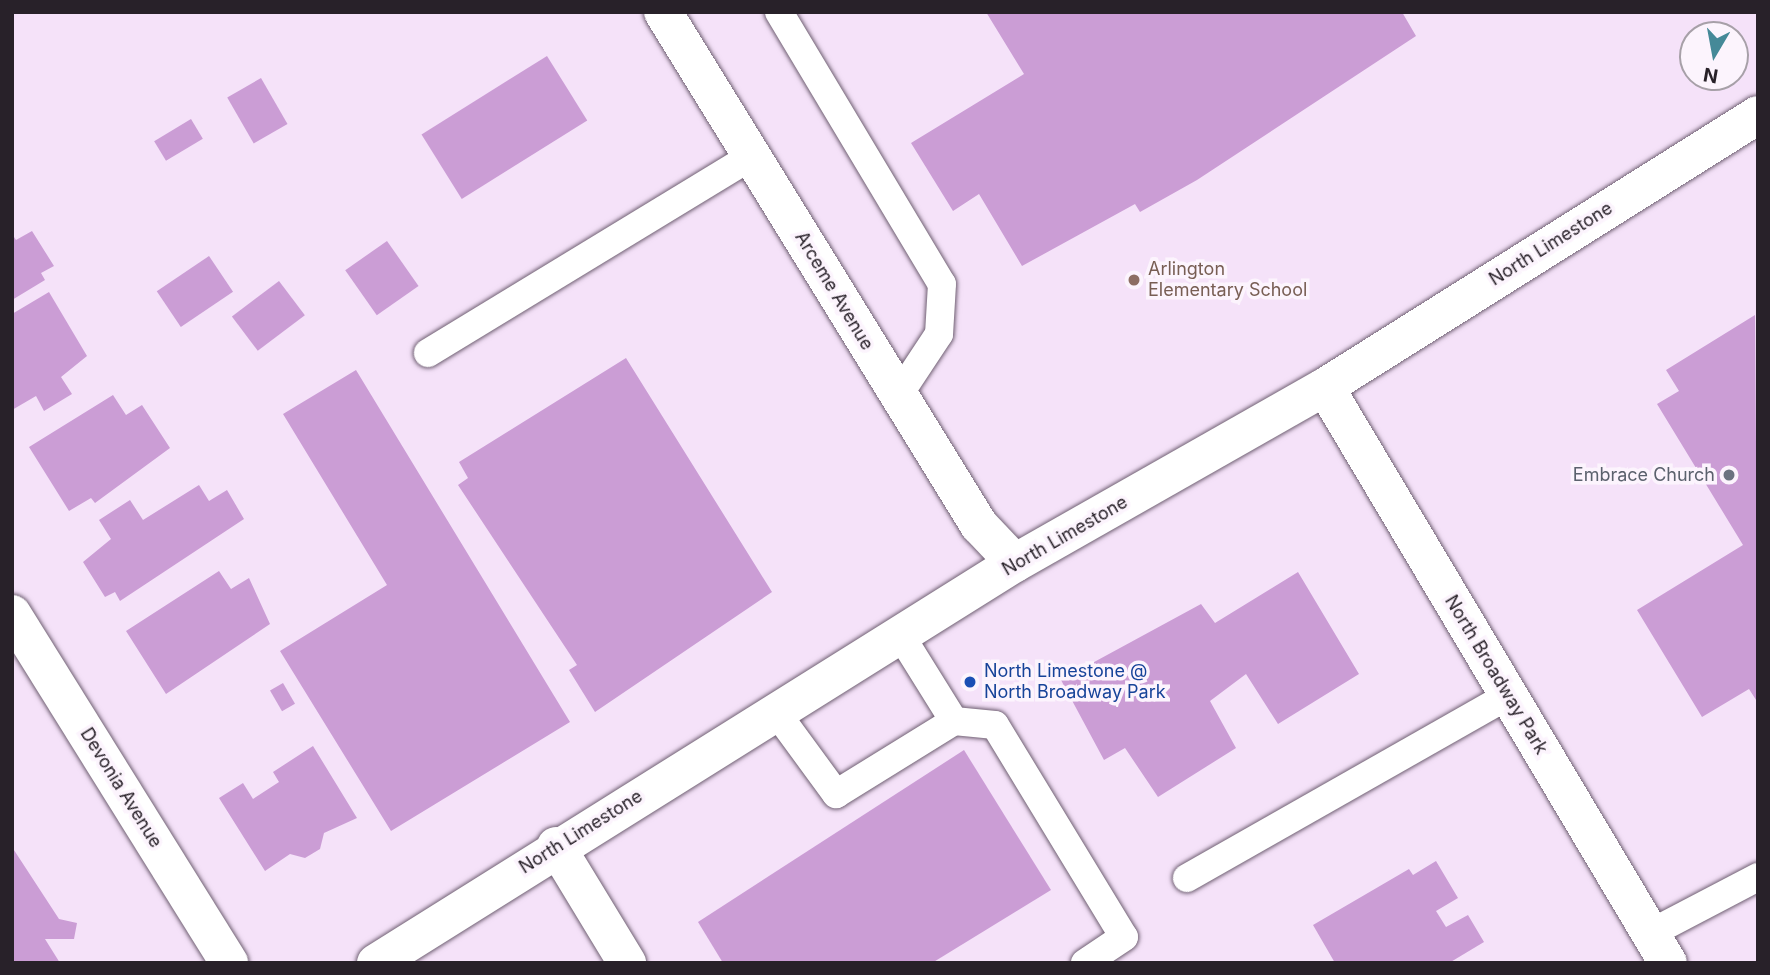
<!DOCTYPE html>
<style>
body{margin:0}
#map{position:relative;width:1770px;height:975px;overflow:hidden;background:#f5e2f9;font-family:Inter,sans-serif}
div>[style]{position:absolute}
.building>*{inset:0;background:#cb9dd5;transform-origin:0 0}
.roads{filter:drop-shadow(0 0 2px #706073) drop-shadow(0 0 2px #706073)}
.lane>*{height:28px;margin:-14px;padding:0 14px;transform-origin:14px;border-radius:14px;background:#fff}
.street>*{height:38px;margin:-19px;padding:0 19px;transform-origin:19px;border-radius:19px;background:#fff}
.secondary>*{height:38px;margin:-19px;padding:0 19px;transform-origin:19px;border-radius:19px;background:#fff}
.dots>*{width:19px;height:19px;translate:-50% -50%;box-sizing:border-box;border:4px solid #fcf4fd;border-radius:50%}
span{translate:-50% -50%;white-space:nowrap;text-align:center;line-height:1.15;-webkit-text-stroke:7px #fcf4fd;paint-order:stroke}
.street-label{font-size:18px;color:#282129}
.education-label{font-size:18px;color:#785e54}
.left{translate:0 -50%;text-align:left}
.worship-label{font-size:18px;color:#5b616d}
.right{translate:-100% -50%;text-align:right}
.transit-label{font-size:18px;color:#164399}
.frame{position:absolute;inset:0;border:14px solid #282129;pointer-events:none}
.north{position:absolute;left:1679px;top:21px;width:70px;height:70px;box-sizing:border-box;background:#fcf4fd;border:2px solid #a7a0a8;border-radius:50%;rotate:190deg;font-size:19px;font-weight:700;line-height:28px;text-align:center;color:#282129}
.north::after{content:'';display:block;margin:auto;width:24px;height:32px;background:#458998;clip-path:polygon(50% 0,100% 100%,50% 72%,0 100%)}
</style>
<div id="map">
<div class="building">
<i style="clip-path:polygon(986px 12px,1402px 12px,1416px 36px,1197px 180px,1140px 212px,1135px 204px,1022px 266px,979px 194px,953px 211px,911px 143px,1024px 74px)"></i>
<i style="left:547px;top:56px;width:76px;height:148px;rotate:58deg"></i>
<i style="left:261px;top:78px;width:53px;height:39px;rotate:60deg"></i>
<i style="left:191px;top:119px;width:23px;height:43px;rotate:59deg"></i>
<i style="clip-path:polygon(32px 231px,54px 266px,41px 273px,45px 280px,12px 300px,12px 234px,16px 240px)"></i>
<i style="left:387px;top:241px;width:55px;height:51px;rotate:55deg"></i>
<i style="left:209px;top:256px;width:43px;height:63px;rotate:56deg"></i>
<i style="left:279px;top:281px;width:43px;height:59px;rotate:53deg"></i>
<i style="clip-path:polygon(49px 292px,87px 356px,61px 377px,72px 394px,44px 411px,36px 396px,12px 410px,12px 314px)"></i>
<i style="clip-path:polygon(1755px 315px,1758px 703px,1749px 689px,1702px 717px,1637px 610px,1743px 545px,1657px 404px,1679px 391px,1666px 370px)"></i>
<i style="clip-path:polygon(626px 358px,772px 592px,595px 712px,569px 670px,577px 665px,458px 485px,468px 478px,459px 462px)"></i>
<i style="clip-path:polygon(356px 370px,570px 722px,391px 831px,280px 651px,387px 585px,283px 414px)"></i>
<i style="clip-path:polygon(113px 395px,126px 415px,142px 405px,170px 448px,95px 503px,91px 498px,69px 511px,29px 447px)"></i>
<i style="clip-path:polygon(199px 485px,209px 501px,227px 490px,244px 519px,120px 601px,115px 592px,105px 597px,83px 562px,111px 539px,99px 520px,130px 500px,143px 520px)"></i>
<i style="clip-path:polygon(219px 571px,231px 589px,249px 578px,270px 624px,166px 694px,126px 631px)"></i>
<i style="clip-path:polygon(1298px 572px,1359px 674px,1278px 724px,1246px 674px,1210px 701px,1236px 748px,1158px 797px,1125px 748px,1104px 760px,1061px 680px,1201px 604px,1215px 623px)"></i>
<i style="left:283px;top:683px;width:24px;height:15px;rotate:60deg"></i>
<i style="clip-path:polygon(313px 746px,357px 818px,324px 833px,320px 849px,305px 858px,290px 854px,265px 871px,219px 798px,243px 783px,253px 799px,279px 782px,273px 772px)"></i>
<i style="clip-path:polygon(964px 750px,1051px 890px,932px 963px,723px 963px,698px 922px)"></i>
<i style="clip-path:polygon(12px 847px,59px 919px,77px 923px,74px 939px,45px 939px,60px 963px,12px 963px)"></i>
<i style="clip-path:polygon(1436px 861px,1458px 898px,1436px 911px,1446px 927px,1468px 915px,1484px 942px,1449px 963px,1335px 963px,1313px 925px,1409px 869px,1413px 875px)"></i>
</div>
<div class="roads">
<div class="lane">
<i style="left:779px;top:12px;width:317px;rotate:59.1deg"></i>
<i style="left:942px;top:284px;width:50px;rotate:93.4deg"></i>
<i style="left:939px;top:334px;width:74px;rotate:123.5deg"></i>
<i style="left:428px;top:353px;width:379px;rotate:-31.3deg"></i>
<i style="left:901px;top:636px;width:100px;rotate:58.1deg"></i>
<i style="left:954px;top:721px;width:41px;rotate:5.6deg"></i>
<i style="left:995px;top:725px;width:248px;rotate:58.7deg"></i>
<i style="left:1124px;top:937px;width:47px;rotate:146.3deg"></i>
<i style="left:776px;top:712px;width:102px;rotate:53.8deg"></i>
<i style="left:836px;top:794px;width:139px;rotate:-31.7deg"></i>
<i style="left:1187px;top:878px;width:368px;rotate:-29.6deg"></i>
<i style="left:1651px;top:933px;width:121px;rotate:-27.6deg"></i>
</div>
<div class="street">
<i style="left:663px;top:12px;width:603px;rotate:58.37deg"></i>
<i style="left:979px;top:525px;width:52px;rotate:46.5deg"></i>
<i style="left:1325px;top:387px;width:670px;rotate:59.23deg"></i>
<i style="left:12px;top:614px;width:411px;rotate:58.1deg"></i>
<i style="left:556px;top:846px;width:137px;rotate:58.7deg"></i>
</div>
<div class="secondary">
<i style="left:376px;top:963px;width:754px;rotate:-32.05deg"></i>
<i style="left:1015px;top:563px;width:356px;rotate:-29.6deg"></i>
<i style="left:1325px;top:387px;width:511px;rotate:-32.14deg"></i>
</div>
</div>
<div class="dots">
<i style="left:1134px;top:280px;background:#8d6e63"></i>
<i style="left:1729px;top:475px;background:#6b7280"></i>
<i style="left:970px;top:682px;background:#1a4fb4"></i>
</div>
<div class="street-label">
<span style="left:1551px;top:244px;rotate:-32deg">North Limestone</span>
<span style="left:834px;top:291px;rotate:59deg">Arceme Avenue</span>
<span style="left:1065px;top:536px;rotate:-30deg">North Limestone</span>
<span style="left:1496px;top:675px;rotate:59deg">North Broadway Park</span>
<span style="left:121px;top:788px;rotate:58deg">Devonia Avenue</span>
<span style="left:581px;top:832px;rotate:-32deg">North Limestone</span>
</div>
<div class="education-label">
<span class="left" style="left:1148px;top:280px">Arlington<br>Elementary School</span>
</div>
<div class="worship-label">
<span class="right" style="left:1715px;top:475px">Embrace Church</span>
</div>
<div class="transit-label">
<span class="left" style="left:984px;top:682px">North Limestone @<br>North Broadway Park</span>
</div>
<div class="frame"></div>
<div class="north">N</div>
</div>
